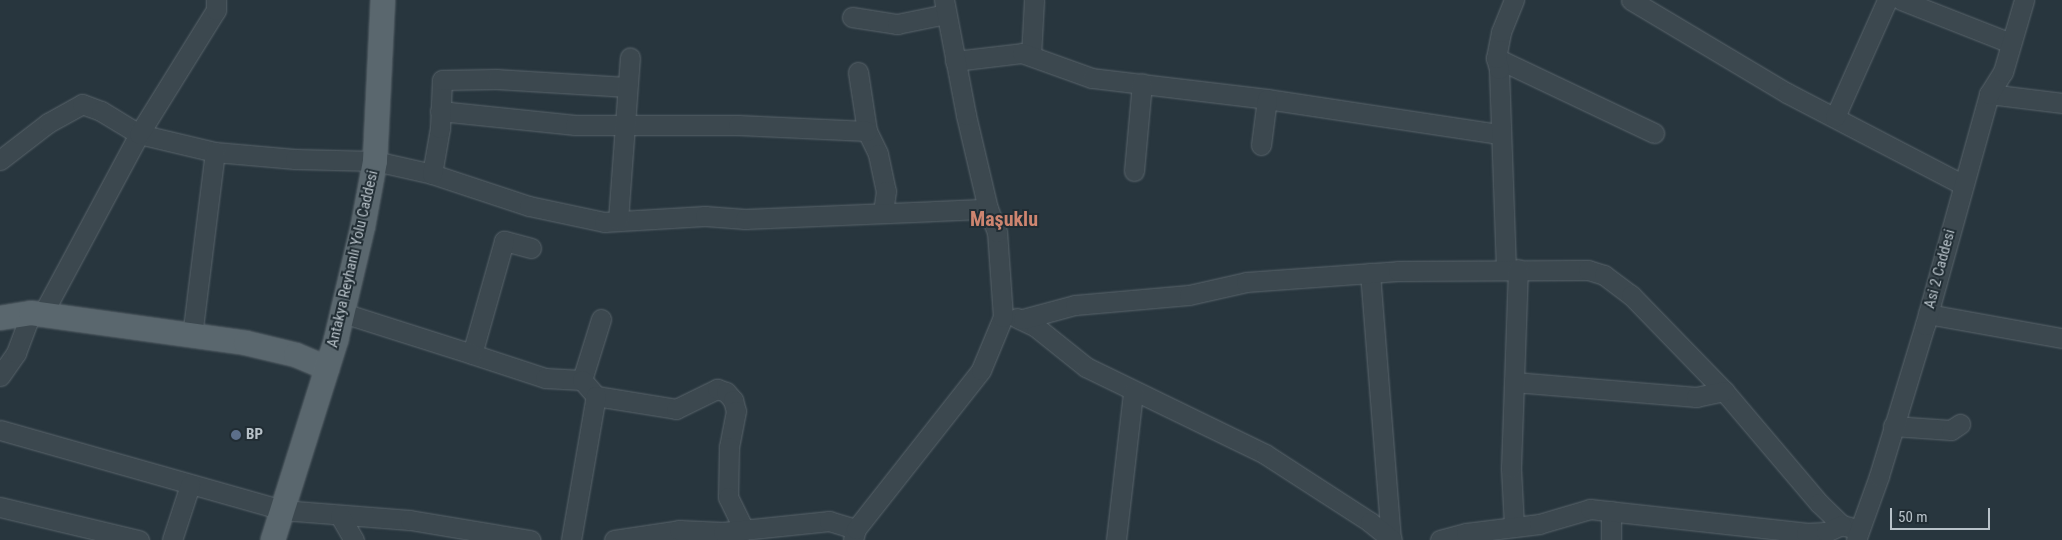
<!DOCTYPE html>
<meta charset="utf-8">
<style>
body{margin:0}
#map{position:relative;width:2062px;height:540px;overflow:hidden;background:#28363e;font-family:"Roboto Condensed",sans-serif}
div>[style]{position:absolute}
.roads{filter:drop-shadow(0 0 1px #5a656c) drop-shadow(0 0 1px #5a656c)}
.minor>*{height:19px;margin:-9.5px;padding:0 9.5px;transform-origin:9.5px;border-radius:9.5px;background:#3c484f}
.major>*{height:24px;margin:-12px;padding:0 12px;transform-origin:12px;border-radius:12px;background:#5a676e}
.dots>*{width:14px;height:14px;translate:-50% -50%;box-sizing:border-box;border:2px solid #212d34;border-radius:50%}
span{translate:-50% -50%;white-space:nowrap;text-align:center;line-height:1.15;-webkit-text-stroke:4px #212d34;paint-order:stroke}
.street-label{font-size:15px;color:#b8c2c9}
.poi-label{font-size:15px;color:#b8c2c9;font-weight:700}
.left{translate:0 -50%;text-align:left}
.district-label{font-size:20px;color:#cd8570;font-weight:700}
.scale{position:absolute;left:1890px;top:508px;width:100px;height:22px;box-sizing:border-box;border:2px solid #b8c2c9;border-top:0;padding-left:6px;font-size:15px;line-height:18px;white-space:nowrap;color:#b8c2c9;-webkit-text-stroke:4px #212d34;paint-order:stroke}
</style>
<div id="map">
<div class="roads">
<div class="minor">
<i style="left:1631px;top:0;width:182px;rotate:30.8deg"></i>
<i style="left:1787px;top:93px;width:197px;rotate:27.5deg"></i>
<i style="left:1901px;top:0;width:118px;rotate:21.4deg"></i>
<i style="left:852px;top:17px;width:46px;rotate:8.8deg"></i>
<i style="left:897px;top:24px;width:50px;rotate:-11.5deg"></i>
<i style="left:1031px;top:56px;width:56px;rotate:-86.9deg"></i>
<i style="left:1496px;top:58px;width:175px;rotate:25.4deg"></i>
<i style="left:955px;top:61px;width:67px;rotate:-6.8deg"></i>
<i style="left:1022px;top:53px;width:74px;rotate:19.7deg"></i>
<i style="left:1092px;top:78px;width:176px;rotate:6.8deg"></i>
<i style="left:1267px;top:99px;width:235px;rotate:8.6deg"></i>
<i style="left:858px;top:72px;width:60px;rotate:81.3deg"></i>
<i style="left:867px;top:131px;width:25px;rotate:64deg"></i>
<i style="left:878px;top:154px;width:38px;rotate:78deg"></i>
<i style="left:886px;top:191px;width:22px;rotate:98deg"></i>
<i style="left:1989px;top:94px;width:74px;rotate:7deg"></i>
<i style="left:440px;top:111px;width:136px;rotate:5.9deg"></i>
<i style="left:575px;top:125px;width:163px"></i>
<i style="left:738px;top:125px;width:129px;rotate:2.7deg"></i>
<i style="left:1835px;top:117px;width:128px;rotate:-66deg"></i>
<i style="left:1261px;top:145px;width:46px;rotate:-82.6deg"></i>
<i style="left:0;top:160px;width:61px;rotate:-37.6deg"></i>
<i style="left:48px;top:123px;width:39px;rotate:-29deg"></i>
<i style="left:82px;top:104px;width:20px;rotate:20deg"></i>
<i style="left:101px;top:111px;width:44px;rotate:31.2deg"></i>
<i style="left:139px;top:134px;width:78px;rotate:13.3deg"></i>
<i style="left:215px;top:152px;width:80px;rotate:5deg"></i>
<i style="left:295px;top:159px;width:80px;rotate:1.4deg"></i>
<i style="left:375px;top:161px;width:58px;rotate:12.8deg"></i>
<i style="left:432px;top:174px;width:102px;rotate:18.3deg"></i>
<i style="left:529px;top:206px;width:77px;rotate:12deg"></i>
<i style="left:604px;top:222px;width:101px;rotate:-3.4deg"></i>
<i style="left:705px;top:216px;width:40px;rotate:4.3deg"></i>
<i style="left:745px;top:219px;width:243px;rotate:-2.4deg"></i>
<i style="left:1134px;top:171px;width:88px;rotate:-84.8deg"></i>
<i style="left:432px;top:174px;width:47px;rotate:-80.1deg"></i>
<i style="left:440px;top:128px;width:48px;rotate:-87.6deg"></i>
<i style="left:442px;top:80px;width:55px;rotate:-1deg"></i>
<i style="left:497px;top:79px;width:129px;rotate:3.5deg"></i>
<i style="left:618px;top:220px;width:163px;rotate:-85.8deg"></i>
<i style="left:531px;top:248px;width:28px;rotate:-165deg"></i>
<i style="left:504px;top:241px;width:117px;rotate:105.8deg"></i>
<i style="left:472px;top:354px;width:77px;rotate:18.2deg"></i>
<i style="left:545px;top:378px;width:37px;rotate:3deg"></i>
<i style="left:1506px;top:270px;width:201px;rotate:-92deg"></i>
<i style="left:1499px;top:69px;width:11px;rotate:-105deg"></i>
<i style="left:1496px;top:58px;width:26px;rotate:-79deg"></i>
<i style="left:1501px;top:32px;width:35px;rotate:-68deg"></i>
<i style="left:1370px;top:273px;width:267px;rotate:85.5deg"></i>
<i style="left:343px;top:313px;width:135px;rotate:17.6deg"></i>
<i style="left:1928px;top:314px;width:136px;rotate:10.2deg"></i>
<i style="left:42px;top:315px;width:205px;rotate:-61.8deg"></i>
<i style="left:139px;top:134px;width:146px;rotate:-58.2deg"></i>
<i style="left:216px;top:10px;width:10px;rotate:-90deg"></i>
<i style="left:1017px;top:318px;width:21px;rotate:25deg"></i>
<i style="left:1036px;top:327px;width:64px;rotate:38.7deg"></i>
<i style="left:1086px;top:367px;width:199px;rotate:25.9deg"></i>
<i style="left:1265px;top:454px;width:125px;rotate:32.9deg"></i>
<i style="left:1370px;top:522px;width:28px;rotate:39deg"></i>
<i style="left:601px;top:319px;width:64px;rotate:107.3deg"></i>
<i style="left:582px;top:380px;width:21px;rotate:49deg"></i>
<i style="left:596px;top:396px;width:81px;rotate:9.2deg"></i>
<i style="left:676px;top:409px;width:46px;rotate:-26deg"></i>
<i style="left:717px;top:389px;width:9px;rotate:18deg"></i>
<i style="left:726px;top:392px;width:11px;rotate:49deg"></i>
<i style="left:733px;top:400px;width:11px;rotate:75deg"></i>
<i style="left:736px;top:411px;width:37px;rotate:101deg"></i>
<i style="left:729px;top:447px;width:50px;rotate:91.1deg"></i>
<i style="left:728px;top:497px;width:37px;rotate:64deg"></i>
<i style="left:1023px;top:319px;width:54px;rotate:-15.1deg"></i>
<i style="left:1075px;top:305px;width:114px;rotate:-5deg"></i>
<i style="left:1189px;top:295px;width:58px;rotate:-12.8deg"></i>
<i style="left:1246px;top:282px;width:152px;rotate:-4.1deg"></i>
<i style="left:1398px;top:271px;width:190px;rotate:-0.3deg"></i>
<i style="left:1588px;top:270px;width:17px;rotate:17deg"></i>
<i style="left:1604px;top:275px;width:34px;rotate:37deg"></i>
<i style="left:1631px;top:295px;width:134px;rotate:45.9deg"></i>
<i style="left:1724px;top:391px;width:147px;rotate:49.7deg"></i>
<i style="left:1819px;top:503px;width:32px;rotate:44deg"></i>
<i style="left:1842px;top:525px;width:18px;rotate:16deg"></i>
<i style="left:192px;top:336px;width:185px;rotate:-82.9deg"></i>
<i style="left:0;top:376px;width:28px;rotate:-55deg"></i>
<i style="left:16px;top:353px;width:43px;rotate:-69.4deg"></i>
<i style="left:1514px;top:382px;width:183px;rotate:4.7deg"></i>
<i style="left:1696px;top:397px;width:29px;rotate:-12deg"></i>
<i style="left:1893px;top:426px;width:58px;rotate:3.9deg"></i>
<i style="left:1951px;top:430px;width:11px;rotate:-34deg"></i>
<i style="left:0;top:430px;width:293px;rotate:15.8deg"></i>
<i style="left:282px;top:510px;width:128px;rotate:4.5deg"></i>
<i style="left:410px;top:520px;width:122px;rotate:9.5deg"></i>
<i style="left:0;top:507px;width:143px;rotate:13.4deg"></i>
<i style="left:1611px;top:511px;width:29px;rotate:90deg"></i>
<i style="left:340px;top:516px;width:28px;rotate:60deg"></i>
<i style="left:1514px;top:526px;width:58px;rotate:-93deg"></i>
<i style="left:1511px;top:468px;width:199px;rotate:-88deg"></i>
<i style="left:172px;top:540px;width:58px;rotate:-71.9deg"></i>
<i style="left:571px;top:540px;width:146px;rotate:-80.2deg"></i>
<i style="left:614px;top:540px;width:66px;rotate:-8.7deg"></i>
<i style="left:679px;top:530px;width:44px;rotate:2.6deg"></i>
<i style="left:723px;top:532px;width:107px;rotate:-5.9deg"></i>
<i style="left:829px;top:521px;width:28px;rotate:17deg"></i>
<i style="left:853px;top:540px;width:11px;rotate:-75deg"></i>
<i style="left:856px;top:529px;width:202px;rotate:-51.8deg"></i>
<i style="left:981px;top:370px;width:57px;rotate:-67.5deg"></i>
<i style="left:1003px;top:317px;width:85px;rotate:-94deg"></i>
<i style="left:997px;top:232px;width:25px;rotate:-111deg"></i>
<i style="left:988px;top:209px;width:97px;rotate:-103.2deg"></i>
<i style="left:966px;top:115px;width:117px;rotate:-100.8deg"></i>
<i style="left:1116px;top:540px;width:149px;rotate:-83.4deg"></i>
<i style="left:1440px;top:540px;width:27px;rotate:-15deg"></i>
<i style="left:1466px;top:533px;width:74px;rotate:-7deg"></i>
<i style="left:1539px;top:524px;width:53px;rotate:-16.4deg"></i>
<i style="left:1590px;top:509px;width:217px;rotate:6.3deg"></i>
<i style="left:1806px;top:533px;width:20px;rotate:-3deg"></i>
<i style="left:1826px;top:532px;width:17px;rotate:-24deg"></i>
<i style="left:1856px;top:540px;width:68px;rotate:-70.2deg"></i>
<i style="left:1879px;top:476px;width:158px;rotate:-73.1deg"></i>
<i style="left:1925px;top:325px;width:240px;rotate:-74.5deg"></i>
<i style="left:1989px;top:94px;width:26px;rotate:-58deg"></i>
<i style="left:2003px;top:72px;width:75px;rotate:-73.7deg"></i>
</div>
<div class="major">
<i style="left:0;top:318px;width:31px;rotate:-9deg"></i>
<i style="left:31px;top:313px;width:217px;rotate:7.9deg"></i>
<i style="left:246px;top:343px;width:51px;rotate:13.5deg"></i>
<i style="left:296px;top:355px;width:34px;rotate:23deg"></i>
<i style="left:273px;top:540px;width:210px;rotate:-72.5deg"></i>
<i style="left:336px;top:340px;width:117px;rotate:-76.7deg"></i>
<i style="left:363px;top:226px;width:66px;rotate:-79.5deg"></i>
<i style="left:375px;top:161px;width:161px;rotate:-87.2deg"></i>
</div>
</div>
<div class="dots">
<i style="left:236px;top:435px;background:#5c6f8a"></i>
</div>
<div class="street-label">
<span style="left:353px;top:259px;rotate:-77deg">Antakya Reyhanlı Yolu Caddesi</span>
<span style="left:1940px;top:269px;rotate:-75deg">Asi 2 Caddesi</span>
</div>
<div class="poi-label">
<span class="left" style="left:246px;top:435px">BP</span>
</div>
<div class="district-label">
<span style="left:1004px;top:219px">Maşuklu</span>
</div>
<div class="scale">50 m</div>
</div>
